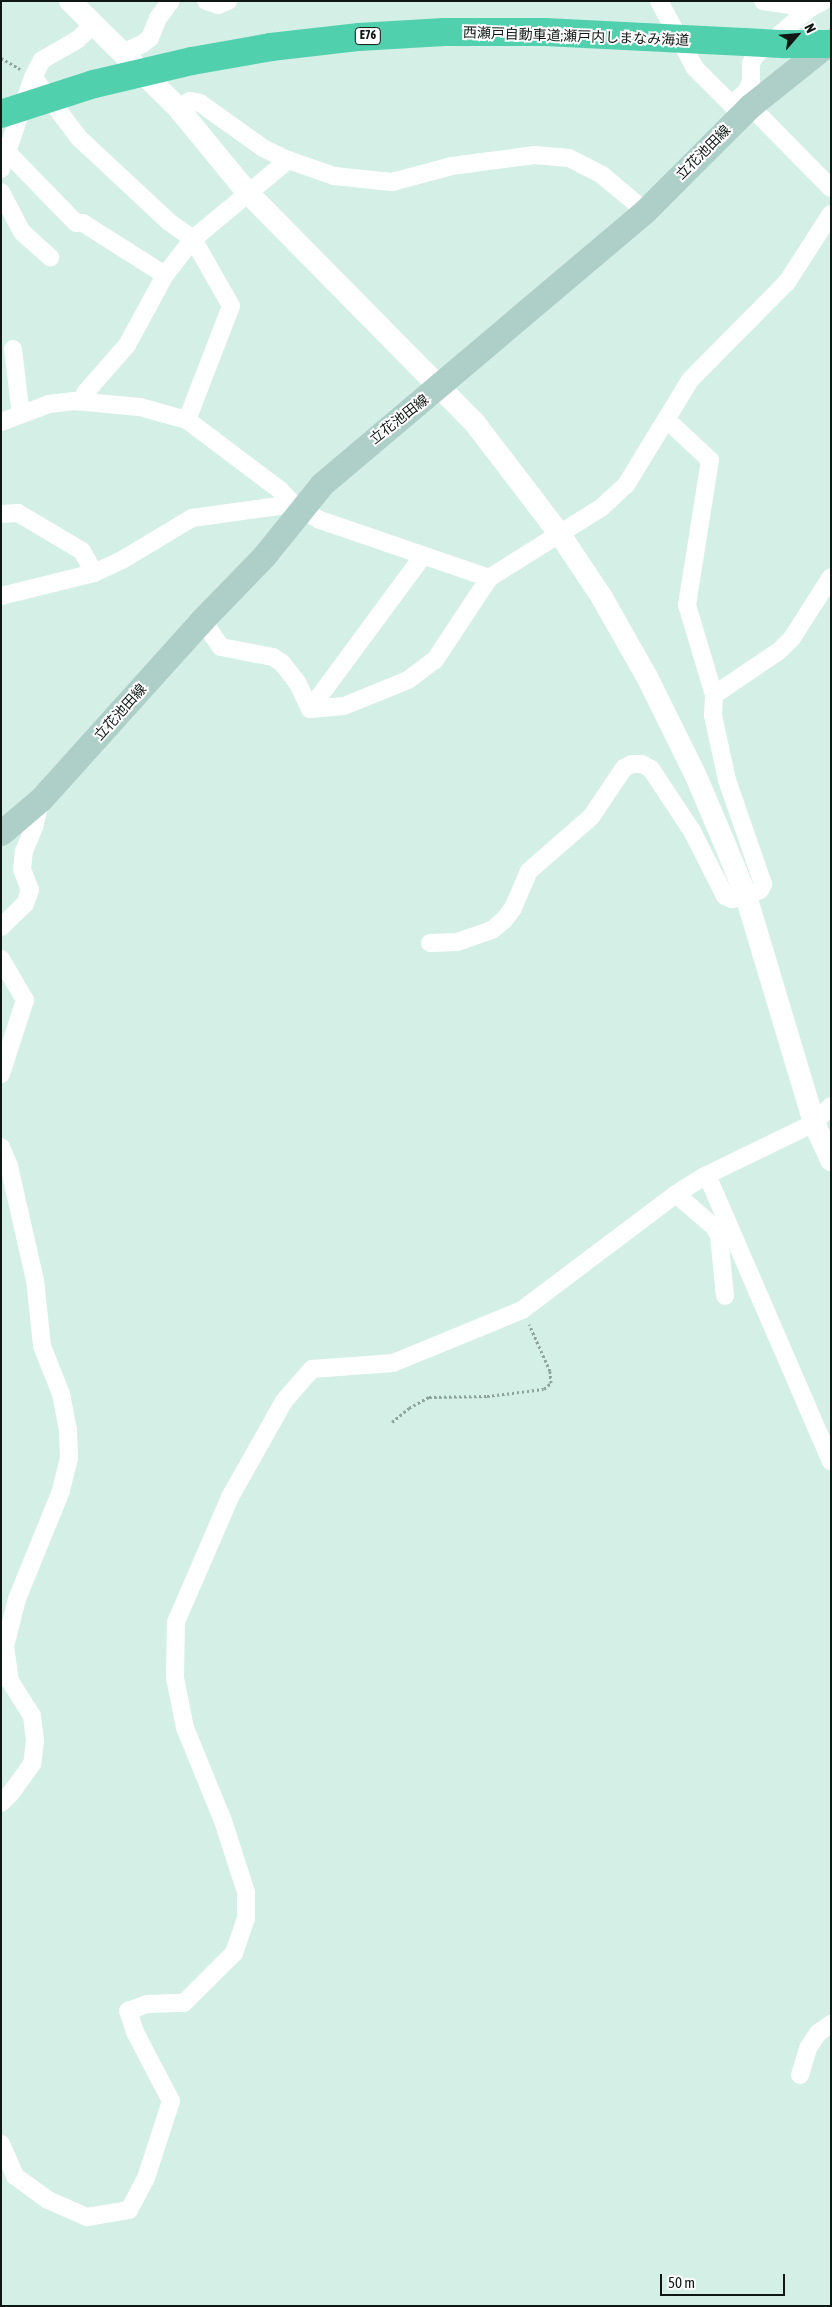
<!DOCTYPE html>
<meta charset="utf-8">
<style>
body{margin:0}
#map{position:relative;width:832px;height:2307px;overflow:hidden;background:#d4efe5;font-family:"Asap Condensed","Noto Sans JP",sans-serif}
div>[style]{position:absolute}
.path>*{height:3px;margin-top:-1.5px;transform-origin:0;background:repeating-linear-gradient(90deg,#8ea39b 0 2.5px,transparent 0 5px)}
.minor>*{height:18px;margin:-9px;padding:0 9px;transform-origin:9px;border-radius:9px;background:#fff}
.tertiary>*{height:22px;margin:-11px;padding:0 11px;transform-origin:11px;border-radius:11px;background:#fff}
.secondary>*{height:25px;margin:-12.5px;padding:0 12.5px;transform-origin:12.5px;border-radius:12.5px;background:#aecfc7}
.motorway>*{height:28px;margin:-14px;padding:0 14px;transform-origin:14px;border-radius:14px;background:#51d0ae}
span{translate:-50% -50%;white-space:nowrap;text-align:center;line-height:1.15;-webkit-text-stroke:4px #fff;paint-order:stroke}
.shield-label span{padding:1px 4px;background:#fff;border:1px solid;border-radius:4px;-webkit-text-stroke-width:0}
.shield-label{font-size:12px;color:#0e1714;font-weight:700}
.street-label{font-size:14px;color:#0e1714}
.frame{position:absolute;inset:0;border:2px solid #0e1714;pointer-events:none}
.north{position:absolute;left:772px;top:10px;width:50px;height:50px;-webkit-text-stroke:4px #fff;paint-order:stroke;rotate:63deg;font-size:14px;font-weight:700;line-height:20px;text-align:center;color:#0e1714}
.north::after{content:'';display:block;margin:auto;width:18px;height:22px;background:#0e1714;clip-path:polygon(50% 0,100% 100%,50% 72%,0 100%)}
.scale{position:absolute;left:660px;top:2274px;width:125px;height:22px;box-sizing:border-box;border:2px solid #0e1714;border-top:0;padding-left:6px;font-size:15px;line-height:18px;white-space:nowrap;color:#0e1714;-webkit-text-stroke:4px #fff;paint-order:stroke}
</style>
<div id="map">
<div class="path">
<i style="left:1px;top:58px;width:22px;rotate:30deg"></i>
<i style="left:392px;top:1422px;width:22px;rotate:-39deg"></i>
<i style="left:409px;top:1408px;width:23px;rotate:-29deg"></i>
<i style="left:429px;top:1397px;width:58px;rotate:-1deg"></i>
<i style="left:487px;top:1396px;width:57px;rotate:-7deg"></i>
<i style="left:544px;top:1389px;width:9px;rotate:-41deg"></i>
<i style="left:551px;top:1383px;width:12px;rotate:-95deg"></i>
<i style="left:550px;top:1371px;width:51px;rotate:-114.1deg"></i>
</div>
<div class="minor">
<i style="left:206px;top:1px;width:13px;rotate:18deg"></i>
<i style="left:218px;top:5px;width:11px;rotate:-22deg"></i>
<i style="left:659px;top:1px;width:76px;rotate:61.8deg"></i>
<i style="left:695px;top:68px;width:64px;rotate:45deg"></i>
<i style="left:763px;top:1px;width:48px;rotate:8.5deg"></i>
<i style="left:122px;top:53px;width:22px;rotate:-24deg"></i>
<i style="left:142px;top:44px;width:10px;rotate:-37deg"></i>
<i style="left:150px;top:38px;width:22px;rotate:-68deg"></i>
<i style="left:158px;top:18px;width:21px;rotate:-53deg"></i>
<i style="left:33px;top:77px;width:76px;rotate:53deg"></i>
<i style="left:79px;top:138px;width:123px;rotate:43deg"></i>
<i style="left:169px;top:222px;width:29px;rotate:35deg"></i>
<i style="left:193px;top:239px;width:77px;rotate:60.4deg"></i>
<i style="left:231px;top:306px;width:122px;rotate:111.1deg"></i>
<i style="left:732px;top:104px;width:18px;rotate:-41deg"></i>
<i style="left:746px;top:92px;width:11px;rotate:-63deg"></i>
<i style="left:751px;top:82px;width:19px;rotate:-90deg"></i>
<i style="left:751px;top:63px;width:8px;rotate:-60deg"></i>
<i style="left:755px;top:56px;width:73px;rotate:-41.1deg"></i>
<i style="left:810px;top:8px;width:15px;rotate:-28deg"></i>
<i style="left:750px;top:106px;width:115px;rotate:45.4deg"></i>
<i style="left:178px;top:108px;width:14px;rotate:-30deg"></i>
<i style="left:190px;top:101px;width:10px;rotate:11deg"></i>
<i style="left:200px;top:103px;width:77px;rotate:35.5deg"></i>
<i style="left:263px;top:148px;width:28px;rotate:26deg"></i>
<i style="left:288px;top:160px;width:49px;rotate:19.2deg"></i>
<i style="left:334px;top:176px;width:58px;rotate:5.9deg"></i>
<i style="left:392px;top:182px;width:62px;rotate:-14.9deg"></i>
<i style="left:452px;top:166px;width:83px;rotate:-7.6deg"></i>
<i style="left:534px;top:155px;width:35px;rotate:5deg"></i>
<i style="left:569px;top:158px;width:37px;rotate:27deg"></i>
<i style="left:602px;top:175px;width:56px;rotate:39.9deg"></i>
<i style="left:7px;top:152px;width:99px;rotate:45.8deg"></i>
<i style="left:76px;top:223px;width:7px"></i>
<i style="left:83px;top:223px;width:97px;rotate:32.4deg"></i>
<i style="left:1px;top:169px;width:97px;rotate:-70.8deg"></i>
<i style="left:33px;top:77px;width:19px;rotate:-62deg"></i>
<i style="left:42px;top:60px;width:40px;rotate:-29.7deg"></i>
<i style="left:77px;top:40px;width:21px;rotate:-43deg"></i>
<i style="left:1px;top:192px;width:45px;rotate:62.3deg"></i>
<i style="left:22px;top:232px;width:38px;rotate:42deg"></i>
<i style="left:13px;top:349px;width:66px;rotate:83.1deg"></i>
<i style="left:88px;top:402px;width:9px;rotate:-108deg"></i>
<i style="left:85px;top:393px;width:64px;rotate:-48.8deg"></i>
<i style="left:127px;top:345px;width:80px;rotate:-61.5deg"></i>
<i style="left:165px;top:275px;width:46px;rotate:-52.1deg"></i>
<i style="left:193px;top:239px;width:124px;rotate:-39.7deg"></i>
<i style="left:1px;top:422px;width:51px;rotate:-20.6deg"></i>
<i style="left:49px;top:404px;width:25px;rotate:-7deg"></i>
<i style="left:74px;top:401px;width:66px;rotate:5.2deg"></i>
<i style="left:140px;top:407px;width:49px;rotate:15.5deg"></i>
<i style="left:187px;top:420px;width:116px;rotate:37deg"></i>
<i style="left:280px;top:490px;width:19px;rotate:47deg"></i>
<i style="left:1px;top:514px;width:17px;rotate:-3deg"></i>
<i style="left:18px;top:513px;width:74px;rotate:30.7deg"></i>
<i style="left:82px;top:551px;width:25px;rotate:61deg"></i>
<i style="left:1px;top:596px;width:96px;rotate:-13.9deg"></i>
<i style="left:94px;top:573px;width:31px;rotate:-25deg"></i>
<i style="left:122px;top:560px;width:82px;rotate:-31deg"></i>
<i style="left:192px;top:518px;width:102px;rotate:-7.9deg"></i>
<i style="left:293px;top:504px;width:31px;rotate:31deg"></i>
<i style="left:320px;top:520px;width:179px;rotate:18.9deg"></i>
<i style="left:489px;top:578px;width:133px;rotate:-32.1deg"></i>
<i style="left:602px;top:507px;width:33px;rotate:-43deg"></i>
<i style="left:626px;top:485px;width:123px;rotate:-58.6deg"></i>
<i style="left:690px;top:380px;width:138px;rotate:-45.3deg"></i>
<i style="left:787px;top:282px;width:81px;rotate:-57.1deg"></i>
<i style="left:202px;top:620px;width:33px;rotate:55deg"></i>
<i style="left:221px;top:647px;width:53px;rotate:10.9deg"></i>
<i style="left:273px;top:657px;width:11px;rotate:34deg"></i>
<i style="left:282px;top:663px;width:24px;rotate:52deg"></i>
<i style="left:297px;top:682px;width:30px;rotate:64deg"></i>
<i style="left:310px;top:709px;width:34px;rotate:-5deg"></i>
<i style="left:344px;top:706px;width:69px;rotate:-22.1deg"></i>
<i style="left:408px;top:680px;width:34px;rotate:-37deg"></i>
<i style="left:435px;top:660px;width:98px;rotate:-56.6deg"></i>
<i style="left:714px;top:695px;width:78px;rotate:-34.1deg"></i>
<i style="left:779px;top:651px;width:18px;rotate:-45deg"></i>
<i style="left:792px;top:638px;width:72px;rotate:-57.4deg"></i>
<i style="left:310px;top:709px;width:190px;rotate:-53.6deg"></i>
<i style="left:1px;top:927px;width:33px;rotate:-44deg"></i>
<i style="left:25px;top:904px;width:15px;rotate:-70deg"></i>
<i style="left:30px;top:890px;width:22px;rotate:-111deg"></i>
<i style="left:22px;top:869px;width:18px;rotate:-84deg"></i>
<i style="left:24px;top:851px;width:26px;rotate:-67deg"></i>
<i style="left:34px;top:827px;width:29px;rotate:-76deg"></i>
<i style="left:430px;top:943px;width:27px;rotate:-2deg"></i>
<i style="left:457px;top:942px;width:37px;rotate:-19deg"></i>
<i style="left:492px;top:930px;width:16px;rotate:-40deg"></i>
<i style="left:504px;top:920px;width:15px;rotate:-53deg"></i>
<i style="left:513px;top:908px;width:40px;rotate:-66.6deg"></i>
<i style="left:529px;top:871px;width:82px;rotate:-41.1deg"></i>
<i style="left:591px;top:817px;width:59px;rotate:-56deg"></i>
<i style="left:624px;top:768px;width:9px;rotate:-27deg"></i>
<i style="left:632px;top:764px;width:10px"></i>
<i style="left:642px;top:764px;width:10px;rotate:29deg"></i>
<i style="left:651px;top:769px;width:74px;rotate:56.5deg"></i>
<i style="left:692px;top:831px;width:73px;rotate:63.1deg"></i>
<i style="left:725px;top:896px;width:8px;rotate:23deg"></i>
<i style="left:732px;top:899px;width:14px;rotate:-12deg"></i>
<i style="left:746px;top:896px;width:15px;rotate:-23deg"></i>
<i style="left:760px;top:890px;width:7px;rotate:-63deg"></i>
<i style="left:763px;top:884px;width:110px;rotate:-109.1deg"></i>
<i style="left:727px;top:780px;width:66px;rotate:-102.2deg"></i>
<i style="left:713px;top:715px;width:20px;rotate:-87deg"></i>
<i style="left:714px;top:695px;width:94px;rotate:-106.7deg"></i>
<i style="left:687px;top:605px;width:147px;rotate:-81deg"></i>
<i style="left:710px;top:460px;width:59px;rotate:-137.1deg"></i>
<i style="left:1px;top:959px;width:48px;rotate:59.7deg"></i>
<i style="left:25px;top:1000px;width:78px;rotate:108deg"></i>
<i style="left:1px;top:1147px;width:21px;rotate:67deg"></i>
<i style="left:9px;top:1166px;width:117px;rotate:77.2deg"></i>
<i style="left:35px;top:1280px;width:66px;rotate:83.9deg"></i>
<i style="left:42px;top:1346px;width:52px;rotate:68.4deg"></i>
<i style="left:61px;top:1394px;width:36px;rotate:79deg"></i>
<i style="left:68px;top:1429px;width:29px;rotate:88deg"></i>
<i style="left:69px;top:1458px;width:34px;rotate:104deg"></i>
<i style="left:61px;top:1491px;width:117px;rotate:112.2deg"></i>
<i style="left:17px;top:1599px;width:49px;rotate:104.3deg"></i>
<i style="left:5px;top:1646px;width:35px;rotate:82deg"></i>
<i style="left:10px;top:1681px;width:41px;rotate:57.8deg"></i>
<i style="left:32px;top:1716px;width:25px;rotate:83deg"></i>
<i style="left:35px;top:1741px;width:23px;rotate:97deg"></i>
<i style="left:32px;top:1764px;width:36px;rotate:126deg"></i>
<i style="left:11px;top:1793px;width:14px;rotate:135deg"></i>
<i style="left:707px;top:1175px;width:312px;rotate:66.6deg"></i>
<i style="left:676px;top:1194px;width:50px;rotate:41deg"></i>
<i style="left:714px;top:1227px;width:10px;rotate:61deg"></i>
<i style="left:719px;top:1236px;width:60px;rotate:84.3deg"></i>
<i style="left:800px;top:2075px;width:28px;rotate:-73deg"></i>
<i style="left:808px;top:2048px;width:18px;rotate:-56deg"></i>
<i style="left:818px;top:2033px;width:16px;rotate:-35deg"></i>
<i style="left:1px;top:2144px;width:35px;rotate:66deg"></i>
<i style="left:15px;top:2176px;width:41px;rotate:36deg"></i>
<i style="left:48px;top:2200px;width:43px;rotate:23.6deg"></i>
<i style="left:87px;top:2217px;width:43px;rotate:-9.5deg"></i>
<i style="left:129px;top:2210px;width:36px;rotate:-62deg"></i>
<i style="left:146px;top:2178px;width:81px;rotate:-72deg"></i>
<i style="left:171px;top:2101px;width:78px;rotate:-117.6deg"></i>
<i style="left:135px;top:2032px;width:22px;rotate:-108deg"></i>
<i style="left:128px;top:2011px;width:20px;rotate:-20deg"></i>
<i style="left:147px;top:2004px;width:37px;rotate:-2deg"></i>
<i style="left:184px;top:2003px;width:71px;rotate:-45deg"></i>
<i style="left:234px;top:1953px;width:36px;rotate:-71deg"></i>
<i style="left:246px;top:1919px;width:27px;rotate:-90deg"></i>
<i style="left:246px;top:1892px;width:75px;rotate:-107.9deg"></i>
<i style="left:223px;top:1821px;width:100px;rotate:-112.2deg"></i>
<i style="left:185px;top:1728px;width:51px;rotate:-101.3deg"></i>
<i style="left:175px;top:1678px;width:56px;rotate:-89deg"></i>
<i style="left:176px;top:1622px;width:136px;rotate:-66.6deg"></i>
<i style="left:230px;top:1497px;width:110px;rotate:-60.6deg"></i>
<i style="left:284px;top:1401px;width:43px;rotate:-48.8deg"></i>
<i style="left:312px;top:1369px;width:81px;rotate:-4.2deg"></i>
<i style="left:393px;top:1363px;width:139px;rotate:-22.3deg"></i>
<i style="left:522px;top:1310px;width:193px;rotate:-37deg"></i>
<i style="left:676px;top:1194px;width:36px;rotate:-32deg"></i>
<i style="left:707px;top:1175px;width:119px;rotate:-25.9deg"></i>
<i style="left:814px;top:1123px;width:24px;rotate:-45deg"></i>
</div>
<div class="tertiary">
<i style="left:70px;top:1px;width:152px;rotate:44.7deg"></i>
<i style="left:178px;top:108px;width:109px;rotate:50.6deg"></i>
<i style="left:247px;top:192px;width:323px;rotate:45.4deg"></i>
<i style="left:474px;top:422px;width:140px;rotate:52.6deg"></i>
<i style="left:559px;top:533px;width:76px;rotate:56.3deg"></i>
<i style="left:601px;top:596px;width:93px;rotate:60.4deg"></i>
<i style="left:647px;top:677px;width:108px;rotate:63.7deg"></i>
<i style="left:695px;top:774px;width:74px;rotate:66.9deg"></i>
<i style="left:724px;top:842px;width:58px;rotate:67.8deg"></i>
<i style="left:746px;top:896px;width:237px;rotate:73.3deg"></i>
<i style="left:814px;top:1123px;width:41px;rotate:65.3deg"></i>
</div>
<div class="secondary">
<i style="left:1px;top:833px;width:52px;rotate:-40.4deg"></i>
<i style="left:41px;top:799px;width:241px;rotate:-48deg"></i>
<i style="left:202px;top:620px;width:89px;rotate:-45.9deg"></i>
<i style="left:264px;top:556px;width:92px;rotate:-51.1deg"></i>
<i style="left:322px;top:484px;width:423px;rotate:-40.2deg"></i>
<i style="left:645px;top:211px;width:148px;rotate:-45deg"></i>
<i style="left:750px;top:106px;width:104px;rotate:-38.7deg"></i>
</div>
<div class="motorway">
<i style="left:1px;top:114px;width:98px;rotate:-17.9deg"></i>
<i style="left:94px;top:84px;width:101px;rotate:-13.2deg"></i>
<i style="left:192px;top:61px;width:80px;rotate:-10deg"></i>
<i style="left:271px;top:47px;width:89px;rotate:-6.5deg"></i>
<i style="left:359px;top:37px;width:85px;rotate:-3.4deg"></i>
<i style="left:444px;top:32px;width:101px"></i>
<i style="left:545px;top:32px;width:241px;rotate:2.9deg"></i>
<i style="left:786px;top:44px;width:45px"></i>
</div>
<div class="shield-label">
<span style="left:368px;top:36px">E76</span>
</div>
<div class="street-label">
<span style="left:576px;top:36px;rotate:2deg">西瀬戸自動車道;瀬戸内しまなみ海道</span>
<span style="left:703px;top:152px;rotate:-45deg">立花池田線</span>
<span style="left:399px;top:419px;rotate:-38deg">立花池田線</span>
<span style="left:120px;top:712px;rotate:-48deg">立花池田線</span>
</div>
<div class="frame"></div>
<div class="north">N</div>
<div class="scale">50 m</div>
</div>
